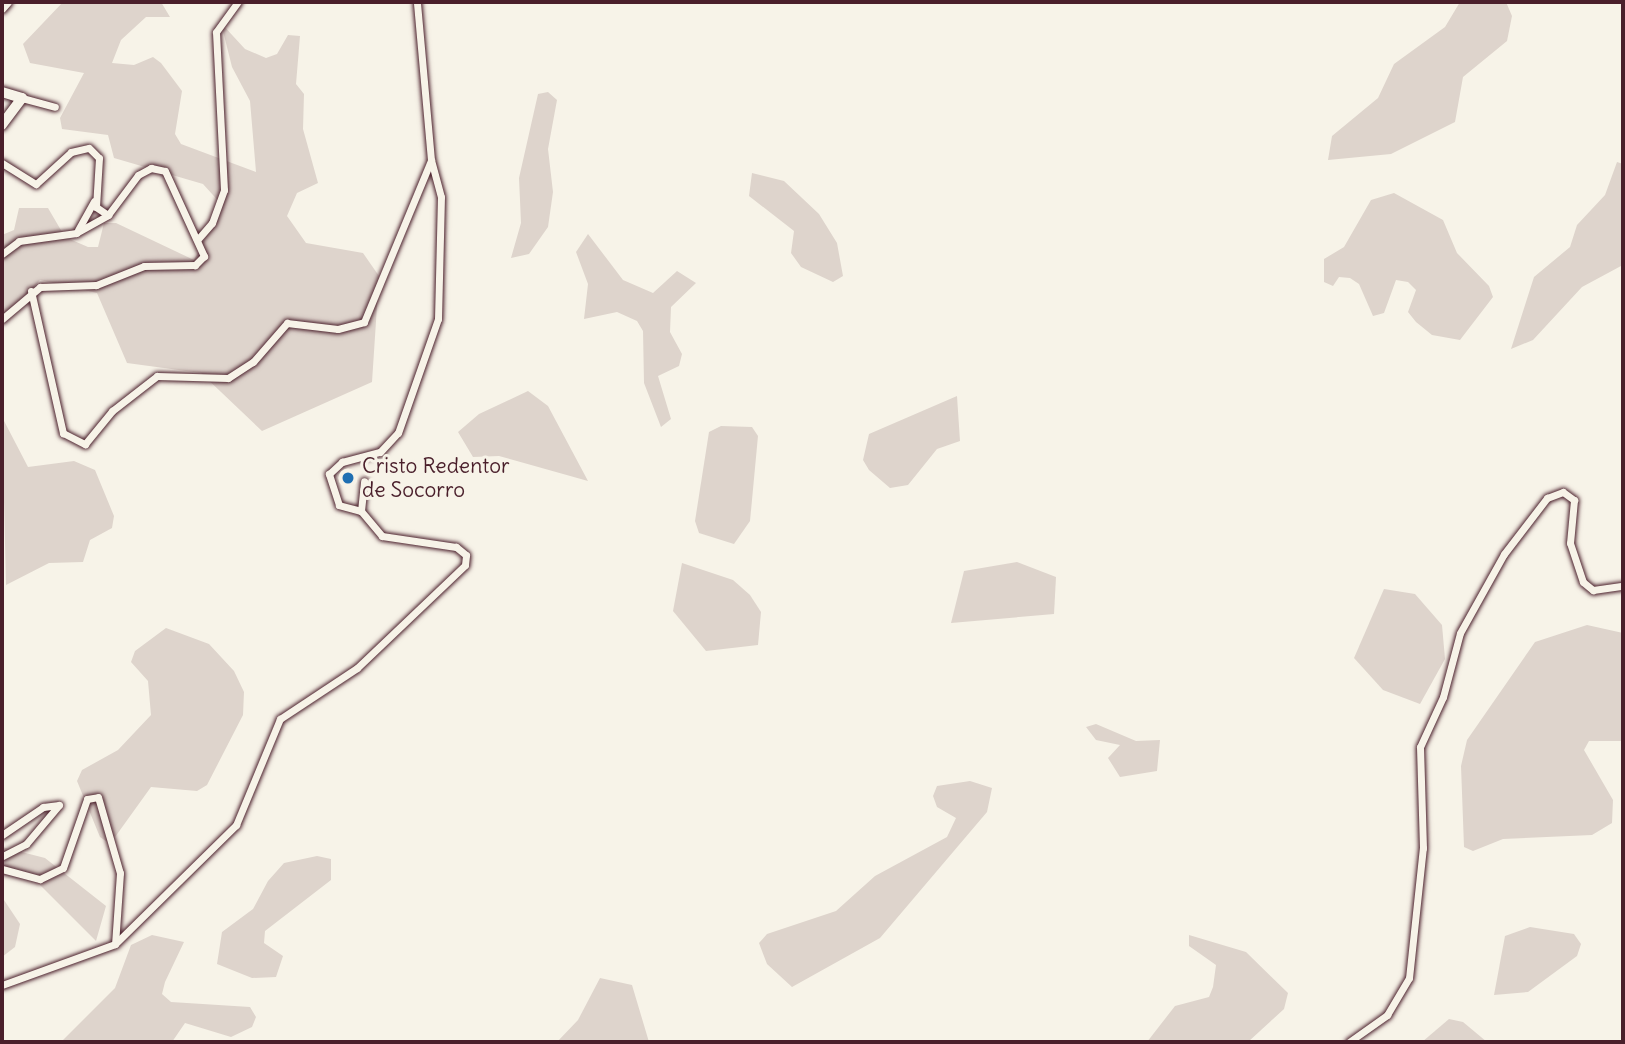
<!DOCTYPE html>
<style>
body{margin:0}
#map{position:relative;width:1625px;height:1044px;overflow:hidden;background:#f7f3e8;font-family:Delius,sans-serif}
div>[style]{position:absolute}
.green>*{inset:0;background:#ded4cc}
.roads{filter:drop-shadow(0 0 2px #4a1f2b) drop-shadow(0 0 2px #4a1f2b)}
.street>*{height:7px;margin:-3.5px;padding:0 3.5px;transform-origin:3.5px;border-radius:3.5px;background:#f7f3e8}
.secondary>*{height:10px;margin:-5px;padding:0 5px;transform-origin:5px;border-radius:5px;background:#f7f3e8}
.dots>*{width:19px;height:19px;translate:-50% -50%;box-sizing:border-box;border:4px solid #f7f3e8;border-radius:50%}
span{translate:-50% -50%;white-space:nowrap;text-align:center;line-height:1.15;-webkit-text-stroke:6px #f7f3e8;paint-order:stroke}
.poi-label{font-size:21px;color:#4a1f2b}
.left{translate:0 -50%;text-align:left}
.frame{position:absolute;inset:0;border:4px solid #4a1f2b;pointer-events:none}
</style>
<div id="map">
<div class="green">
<i style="clip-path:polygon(63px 2px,161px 2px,170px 17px,146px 17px,121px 40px,112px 63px,134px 65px,153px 57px,161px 63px,182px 91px,175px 134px,181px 144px,256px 172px,250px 101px,232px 67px,221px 23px,245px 49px,266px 58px,277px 54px,288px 35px,300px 36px,296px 84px,304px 94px,303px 129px,318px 183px,297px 193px,287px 216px,306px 243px,363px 253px,379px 276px,372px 382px,262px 431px,201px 373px,127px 363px,97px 293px,40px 280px,2px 324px,2px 235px,14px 230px,19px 208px,48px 208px,65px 237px,88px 247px,98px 247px,104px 223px,116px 223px,194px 260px,222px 205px,203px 184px,114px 158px,108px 135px,62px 129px,60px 118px,84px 73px,30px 63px,23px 44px)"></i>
<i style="clip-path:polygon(1460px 2px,1506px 2px,1512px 16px,1507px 41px,1463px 77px,1455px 122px,1391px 154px,1328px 160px,1332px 136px,1378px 98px,1394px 64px,1445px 27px)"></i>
<i style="clip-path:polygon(548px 92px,557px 100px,548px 149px,553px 192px,548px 227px,529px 254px,511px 258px,521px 223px,519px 178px,538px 94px)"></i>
<i style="clip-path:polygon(1617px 162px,1623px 164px,1621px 266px,1582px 287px,1533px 340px,1511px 349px,1534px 277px,1570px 247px,1577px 225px,1605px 195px)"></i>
<i style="clip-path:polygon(752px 173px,784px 181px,819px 214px,837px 243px,843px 276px,833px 282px,801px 267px,791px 253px,794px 231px,749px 196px)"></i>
<i style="clip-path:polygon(1394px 193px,1443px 220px,1457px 253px,1489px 286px,1493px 297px,1460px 340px,1432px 335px,1416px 322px,1408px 312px,1416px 290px,1408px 282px,1396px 280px,1384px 313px,1373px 316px,1359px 284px,1350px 278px,1339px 277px,1333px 286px,1324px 282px,1324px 259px,1344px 247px,1371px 200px)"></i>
<i style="clip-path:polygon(588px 234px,623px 280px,653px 293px,677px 271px,696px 283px,671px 307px,670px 332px,682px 354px,679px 366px,658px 376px,671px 419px,661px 427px,644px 383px,643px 331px,637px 321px,617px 312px,584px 319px,588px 284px,576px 252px)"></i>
<i style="clip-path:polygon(528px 391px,548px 406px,588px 481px,499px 456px,473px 457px,458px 432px,479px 414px)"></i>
<i style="clip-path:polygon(957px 396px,960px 441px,937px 449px,908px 485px,890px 488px,869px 470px,863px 460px,869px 434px)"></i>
<i style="clip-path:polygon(2px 417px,28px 467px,74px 461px,95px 470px,114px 516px,112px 528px,90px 540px,83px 562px,49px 563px,6px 585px)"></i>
<i style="clip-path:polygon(721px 426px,752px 427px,758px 436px,750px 521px,734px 544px,699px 533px,695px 521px,709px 432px)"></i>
<i style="clip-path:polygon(1017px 562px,1056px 577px,1054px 614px,951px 623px,964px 571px)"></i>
<i style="clip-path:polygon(682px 563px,733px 580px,750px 595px,761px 612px,758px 645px,706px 651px,673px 611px)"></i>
<i style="clip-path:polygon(1384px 589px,1415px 594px,1442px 625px,1445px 659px,1420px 704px,1383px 690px,1354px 658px)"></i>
<i style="clip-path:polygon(1587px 625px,1623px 633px,1623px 741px,1589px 741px,1584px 750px,1613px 800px,1612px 823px,1592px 835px,1503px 839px,1473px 851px,1464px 847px,1461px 766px,1467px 740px,1535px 642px)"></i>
<i style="clip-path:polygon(166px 628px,209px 644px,234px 671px,244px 692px,243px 715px,207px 785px,197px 791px,151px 787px,110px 844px,100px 837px,77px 781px,82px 770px,118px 750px,151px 715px,148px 681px,131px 662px,135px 651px)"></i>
<i style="clip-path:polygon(1096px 724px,1136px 741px,1160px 740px,1157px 771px,1120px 777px,1108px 758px,1120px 745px,1096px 740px,1086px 727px)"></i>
<i style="clip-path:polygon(970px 781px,992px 788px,987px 812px,880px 938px,792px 987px,767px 964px,759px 943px,767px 934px,836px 911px,875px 876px,947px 837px,956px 818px,937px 807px,933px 796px,937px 786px)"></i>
<i style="clip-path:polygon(2px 847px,45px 858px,106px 906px,96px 941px,34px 879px,2px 872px)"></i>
<i style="clip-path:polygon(317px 856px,331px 859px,331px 880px,265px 931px,264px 943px,283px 956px,276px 977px,252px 978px,217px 964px,222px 932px,253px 909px,268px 881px,284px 863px)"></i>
<i style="clip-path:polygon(2px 897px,20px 924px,15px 947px,2px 957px)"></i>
<i style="clip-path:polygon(1530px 927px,1574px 934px,1581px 944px,1577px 956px,1528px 992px,1494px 995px,1505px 936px)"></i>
<i style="clip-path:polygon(152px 935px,184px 942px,165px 982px,162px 994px,171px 1002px,250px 1007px,256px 1017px,252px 1027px,231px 1037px,185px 1023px,172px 1042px,61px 1042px,115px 988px,131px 945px)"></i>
<i style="clip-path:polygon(1189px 935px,1246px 952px,1288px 993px,1284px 1009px,1248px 1042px,1147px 1042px,1175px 1006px,1209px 997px,1213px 987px,1216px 965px,1189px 946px)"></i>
<i style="clip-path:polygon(600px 978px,632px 985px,649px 1042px,557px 1042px,578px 1020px)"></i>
<i style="clip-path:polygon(1449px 1019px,1463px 1022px,1487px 1042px,1422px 1042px)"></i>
</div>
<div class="roads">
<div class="street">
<i style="left:2px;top:9px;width:9px;rotate:-49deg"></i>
<i style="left:22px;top:98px;width:34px;rotate:15deg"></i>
<i style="left:2px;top:163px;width:40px;rotate:32deg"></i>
<i style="left:36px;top:184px;width:47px;rotate:-42.4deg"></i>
<i style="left:71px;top:152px;width:18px;rotate:-13deg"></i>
<i style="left:89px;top:148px;width:14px;rotate:45deg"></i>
<i style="left:99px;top:158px;width:49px;rotate:93.5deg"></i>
<i style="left:96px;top:207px;width:14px;rotate:34deg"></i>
<i style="left:108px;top:215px;width:50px;rotate:-53.1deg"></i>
<i style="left:138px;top:175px;width:15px;rotate:-28deg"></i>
<i style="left:151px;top:168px;width:14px;rotate:12deg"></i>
<i style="left:165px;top:171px;width:94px;rotate:65.4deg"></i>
<i style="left:204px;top:256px;width:13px;rotate:135deg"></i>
<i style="left:195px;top:265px;width:51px;rotate:178.9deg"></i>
<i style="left:144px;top:266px;width:52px;rotate:158.4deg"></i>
<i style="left:96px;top:285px;width:56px;rotate:178deg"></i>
<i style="left:40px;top:287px;width:50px;rotate:139.9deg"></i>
<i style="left:78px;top:230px;width:33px;rotate:-61deg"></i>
<i style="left:198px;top:239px;width:21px;rotate:-49deg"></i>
<i style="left:212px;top:223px;width:35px;rotate:-70deg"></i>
<i style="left:224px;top:190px;width:158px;rotate:-92.9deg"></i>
<i style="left:216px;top:32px;width:37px;rotate:-54deg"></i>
<i style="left:2px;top:254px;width:21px;rotate:-37deg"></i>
<i style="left:19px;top:241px;width:58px;rotate:-8deg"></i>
<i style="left:76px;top:233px;width:37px;rotate:-29deg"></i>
<i style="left:31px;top:291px;width:146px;rotate:77.3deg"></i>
<i style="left:63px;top:433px;width:25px;rotate:27deg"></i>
<i style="left:85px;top:444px;width:43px;rotate:-50.7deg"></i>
<i style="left:112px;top:411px;width:57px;rotate:-37.9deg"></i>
<i style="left:157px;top:376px;width:71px;rotate:1.6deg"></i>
<i style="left:228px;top:378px;width:30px;rotate:-33deg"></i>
<i style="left:253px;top:362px;width:52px;rotate:-48.9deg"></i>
<i style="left:287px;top:323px;width:51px;rotate:6.7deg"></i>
<i style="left:338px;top:329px;width:27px;rotate:-15deg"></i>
<i style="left:364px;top:322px;width:175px;rotate:-67.5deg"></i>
<i style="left:361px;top:511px;width:23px;rotate:-165deg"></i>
<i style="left:339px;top:505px;width:33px;rotate:-108deg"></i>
<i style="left:329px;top:474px;width:18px;rotate:-43deg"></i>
<i style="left:342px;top:462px;width:39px;rotate:-15deg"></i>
<i style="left:380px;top:452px;width:26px;rotate:-47deg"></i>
<i style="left:398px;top:433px;width:121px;rotate:-70.7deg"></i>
<i style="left:438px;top:319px;width:122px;rotate:-88.6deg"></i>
<i style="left:441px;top:197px;width:38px;rotate:-105deg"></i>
<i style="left:431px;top:160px;width:159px;rotate:-95.1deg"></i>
<i style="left:2px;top:835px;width:50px;rotate:-34.3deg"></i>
<i style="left:43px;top:807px;width:16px;rotate:-7deg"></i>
<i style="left:59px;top:805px;width:51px;rotate:130.2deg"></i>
<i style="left:26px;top:844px;width:27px;rotate:153deg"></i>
<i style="left:2px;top:869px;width:39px;rotate:15deg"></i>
<i style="left:40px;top:879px;width:25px;rotate:-26deg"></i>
<i style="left:63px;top:868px;width:73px;rotate:-70.8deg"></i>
<i style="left:87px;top:799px;width:11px;rotate:-10deg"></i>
<i style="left:98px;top:797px;width:79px;rotate:73.9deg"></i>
<i style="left:120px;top:873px;width:71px;rotate:94deg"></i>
<i style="left:2px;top:985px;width:120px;rotate:-19.9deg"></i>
<i style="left:115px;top:944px;width:170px;rotate:-44.5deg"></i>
<i style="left:236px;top:825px;width:115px;rotate:-67.5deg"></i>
<i style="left:280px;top:719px;width:92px;rotate:-33.5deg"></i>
<i style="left:357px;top:668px;width:149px;rotate:-43.6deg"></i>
<i style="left:465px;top:565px;width:10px;rotate:-84deg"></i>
<i style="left:466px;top:555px;width:13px;rotate:-141deg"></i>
<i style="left:456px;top:547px;width:75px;rotate:-171.5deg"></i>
<i style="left:382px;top:536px;width:33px;rotate:-130deg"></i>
<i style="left:361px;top:511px;width:30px;rotate:-84deg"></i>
<i style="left:1349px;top:1042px;width:47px;rotate:-35.4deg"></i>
<i style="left:1387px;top:1015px;width:43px;rotate:-59.3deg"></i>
<i style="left:1409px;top:978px;width:131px;rotate:-83.9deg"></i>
<i style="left:1423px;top:848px;width:101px;rotate:-91.7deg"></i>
<i style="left:1420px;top:747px;width:55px;rotate:-65.3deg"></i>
<i style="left:1443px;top:697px;width:66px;rotate:-75.1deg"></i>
<i style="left:1460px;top:633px;width:90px;rotate:-60.9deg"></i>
<i style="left:1504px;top:554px;width:71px;rotate:-52.5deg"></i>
<i style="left:1547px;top:498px;width:17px;rotate:-21deg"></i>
<i style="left:1563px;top:492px;width:14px;rotate:36deg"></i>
<i style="left:1574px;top:500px;width:43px;rotate:95.3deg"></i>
<i style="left:1570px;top:543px;width:41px;rotate:71.6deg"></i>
<i style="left:1583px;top:582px;width:13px;rotate:39deg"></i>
<i style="left:1593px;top:590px;width:30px;rotate:-8deg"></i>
</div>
<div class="secondary">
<i style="left:2px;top:92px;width:21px;rotate:17deg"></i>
<i style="left:22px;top:98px;width:34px;rotate:127deg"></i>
</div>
</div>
<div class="dots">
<i style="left:348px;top:478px;background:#1f6fb2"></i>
</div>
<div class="poi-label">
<span class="left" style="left:362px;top:478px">Cristo Redentor<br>de Socorro</span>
</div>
<div class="frame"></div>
</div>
